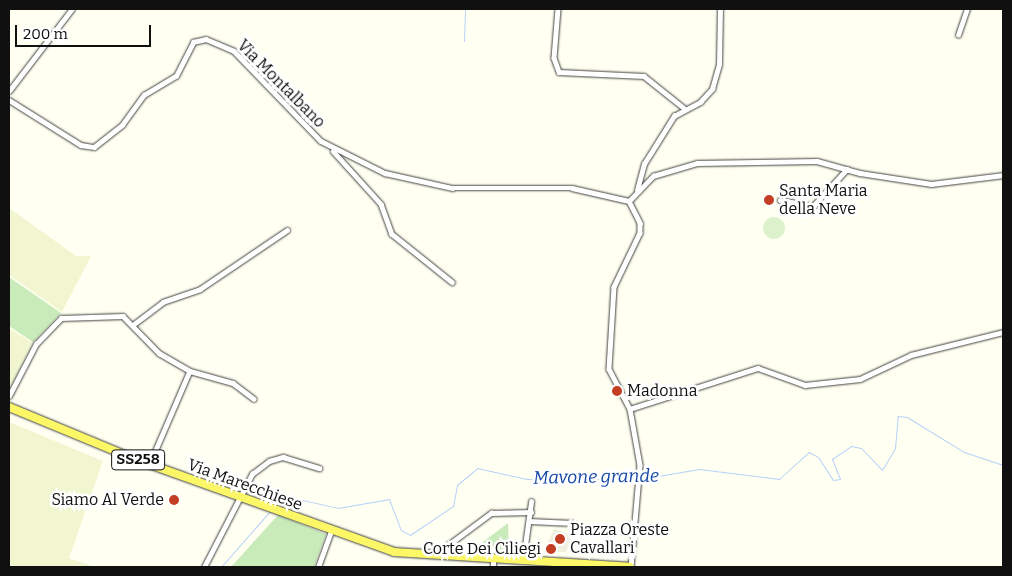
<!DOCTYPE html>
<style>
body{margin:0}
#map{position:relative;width:1012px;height:576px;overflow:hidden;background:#fffff2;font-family:Bitter,serif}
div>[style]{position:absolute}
.farmland>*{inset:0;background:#f1f6d1}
.green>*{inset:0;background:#c9ebba}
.pitch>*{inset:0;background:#ddf2cc}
.round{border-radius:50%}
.plaza>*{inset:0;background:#f0f0e0}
.stream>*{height:1px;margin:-0.5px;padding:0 0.5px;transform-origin:0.5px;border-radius:0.5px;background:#b6d1f8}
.roads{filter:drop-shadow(0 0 1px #434343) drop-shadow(0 0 1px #434343)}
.street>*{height:4.5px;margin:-2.25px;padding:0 2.25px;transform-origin:2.25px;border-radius:2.25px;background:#fff}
.primary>*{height:8px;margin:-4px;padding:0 4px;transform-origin:4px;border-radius:4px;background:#fbf766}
.dots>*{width:14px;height:14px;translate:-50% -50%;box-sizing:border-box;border:2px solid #fff;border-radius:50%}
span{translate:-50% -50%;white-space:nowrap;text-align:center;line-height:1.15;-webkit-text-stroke:5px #fff;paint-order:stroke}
.shield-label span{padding:1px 4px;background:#fff;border:1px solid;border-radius:4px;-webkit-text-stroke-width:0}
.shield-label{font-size:15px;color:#101010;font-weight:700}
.street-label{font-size:16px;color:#101010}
.poi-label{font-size:16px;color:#101010}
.left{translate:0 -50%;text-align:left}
.right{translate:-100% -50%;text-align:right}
.water-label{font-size:18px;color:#1447a6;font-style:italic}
.frame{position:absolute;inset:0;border:10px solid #101010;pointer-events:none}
.scale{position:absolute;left:15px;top:25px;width:136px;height:22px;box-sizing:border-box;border:2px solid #101010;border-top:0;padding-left:6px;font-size:15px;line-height:18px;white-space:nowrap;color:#101010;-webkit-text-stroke:4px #fff;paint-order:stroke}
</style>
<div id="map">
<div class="farmland">
<i style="clip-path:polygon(9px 208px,76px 256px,91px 256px,62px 312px,9px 275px)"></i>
<i style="clip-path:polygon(9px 328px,33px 343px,9px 392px)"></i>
<i style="clip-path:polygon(9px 422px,103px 461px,69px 558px,95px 567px,9px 567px)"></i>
</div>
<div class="green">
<i style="clip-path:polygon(9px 277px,61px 313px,33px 342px,9px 326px)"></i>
<i style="clip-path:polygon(278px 515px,326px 534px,314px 567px,231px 567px)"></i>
<i style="clip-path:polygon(508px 523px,509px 552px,475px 551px,475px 548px)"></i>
</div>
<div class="pitch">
<i class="round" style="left:763px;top:217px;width:22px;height:22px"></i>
</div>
<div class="plaza">
<i style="clip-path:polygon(554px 529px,572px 535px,566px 552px,552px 552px,553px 544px,547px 544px)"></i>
</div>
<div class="stream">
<i style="left:464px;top:41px;width:32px;rotate:-88deg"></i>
<i style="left:640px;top:479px;width:60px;rotate:-9.6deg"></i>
<i style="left:699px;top:469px;width:81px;rotate:7.1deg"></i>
<i style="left:779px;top:479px;width:40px;rotate:-42deg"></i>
<i style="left:809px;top:452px;width:10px;rotate:29deg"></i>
<i style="left:818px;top:457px;width:27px;rotate:57deg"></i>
<i style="left:833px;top:480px;width:7px;rotate:-8deg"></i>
<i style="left:840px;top:479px;width:22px;rotate:-112deg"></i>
<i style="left:832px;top:459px;width:23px;rotate:-34deg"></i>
<i style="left:851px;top:446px;width:10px;rotate:11deg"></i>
<i style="left:861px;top:448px;width:30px;rotate:46deg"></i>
<i style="left:882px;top:470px;width:26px;rotate:-59deg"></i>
<i style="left:895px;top:448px;width:32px;rotate:-85deg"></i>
<i style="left:898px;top:416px;width:9px;rotate:6deg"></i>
<i style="left:907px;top:417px;width:67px;rotate:31.6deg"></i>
<i style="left:964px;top:452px;width:41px;rotate:18.4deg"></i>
<i style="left:274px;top:505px;width:12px;rotate:-59deg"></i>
<i style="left:280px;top:495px;width:59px;rotate:12.6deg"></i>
<i style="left:338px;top:508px;width:52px;rotate:-10deg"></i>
<i style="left:389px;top:499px;width:33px;rotate:69deg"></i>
<i style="left:401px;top:530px;width:10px;rotate:29deg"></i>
<i style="left:410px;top:535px;width:52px;rotate:-34deg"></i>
<i style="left:453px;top:506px;width:21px;rotate:-79deg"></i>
<i style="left:457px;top:485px;width:26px;rotate:-40deg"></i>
<i style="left:477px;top:468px;width:51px;rotate:12.4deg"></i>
<i style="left:527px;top:479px;width:109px"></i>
<i style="left:221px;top:567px;width:74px;rotate:-48.8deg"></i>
</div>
<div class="roads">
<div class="street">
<i style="left:558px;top:9px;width:49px;rotate:94.7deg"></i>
<i style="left:554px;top:58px;width:15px;rotate:70deg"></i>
<i style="left:559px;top:72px;width:85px;rotate:2.7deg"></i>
<i style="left:644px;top:76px;width:51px;rotate:38.7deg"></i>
<i style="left:958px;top:35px;width:28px;rotate:-71deg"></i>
<i style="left:9px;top:91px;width:103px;rotate:-52.5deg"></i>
<i style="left:9px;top:100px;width:85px;rotate:32deg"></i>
<i style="left:81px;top:145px;width:13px;rotate:9deg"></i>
<i style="left:94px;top:147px;width:36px;rotate:-38deg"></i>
<i style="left:122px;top:125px;width:37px;rotate:-54deg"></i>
<i style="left:144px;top:95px;width:37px;rotate:-31deg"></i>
<i style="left:176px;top:76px;width:38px;rotate:-63deg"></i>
<i style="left:193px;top:42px;width:13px;rotate:-13deg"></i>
<i style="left:206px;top:39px;width:30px;rotate:23deg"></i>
<i style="left:234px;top:51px;width:125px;rotate:46deg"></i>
<i style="left:321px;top:141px;width:72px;rotate:26.6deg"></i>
<i style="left:385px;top:173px;width:69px;rotate:12.6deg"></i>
<i style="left:452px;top:188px;width:120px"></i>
<i style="left:572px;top:188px;width:58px;rotate:12.8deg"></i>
<i style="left:333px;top:151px;width:72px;rotate:47.8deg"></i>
<i style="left:381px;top:204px;width:32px;rotate:70deg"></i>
<i style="left:392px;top:234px;width:77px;rotate:38.7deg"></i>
<i style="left:637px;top:190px;width:27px;rotate:-75deg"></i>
<i style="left:644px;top:164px;width:57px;rotate:-58deg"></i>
<i style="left:674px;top:116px;width:30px;rotate:-28deg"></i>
<i style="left:700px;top:102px;width:18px;rotate:-47deg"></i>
<i style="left:712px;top:89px;width:25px;rotate:-74deg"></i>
<i style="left:719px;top:65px;width:56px;rotate:-89deg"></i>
<i style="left:780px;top:200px;width:34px;rotate:10deg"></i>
<i style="left:813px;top:206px;width:50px;rotate:-47.4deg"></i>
<i style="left:629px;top:201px;width:35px;rotate:-46deg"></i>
<i style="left:653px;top:176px;width:46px;rotate:-16.5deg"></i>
<i style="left:697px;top:163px;width:120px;rotate:-1deg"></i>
<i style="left:817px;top:161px;width:45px;rotate:15.6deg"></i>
<i style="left:860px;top:173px;width:72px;rotate:8.8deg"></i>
<i style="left:931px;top:184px;width:73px;rotate:-7.1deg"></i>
<i style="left:629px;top:201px;width:25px;rotate:63deg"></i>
<i style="left:640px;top:223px;width:10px;rotate:90deg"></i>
<i style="left:640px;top:233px;width:60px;rotate:115.7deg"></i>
<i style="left:614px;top:287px;width:82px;rotate:93.5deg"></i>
<i style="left:609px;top:369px;width:45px;rotate:62.3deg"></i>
<i style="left:630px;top:409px;width:57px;rotate:79.9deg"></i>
<i style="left:640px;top:465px;width:102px;rotate:95deg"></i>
<i style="left:134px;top:324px;width:36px;rotate:-37deg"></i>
<i style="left:163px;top:302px;width:39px;rotate:-19deg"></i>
<i style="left:200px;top:289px;width:105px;rotate:-34.1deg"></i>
<i style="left:190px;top:371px;width:45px;rotate:15.6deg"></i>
<i style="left:233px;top:383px;width:26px;rotate:37deg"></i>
<i style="left:9px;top:396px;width:59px;rotate:-62.6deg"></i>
<i style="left:36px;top:344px;width:36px;rotate:-46deg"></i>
<i style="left:61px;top:318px;width:62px;rotate:-1.8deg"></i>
<i style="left:123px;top:316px;width:52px;rotate:45.8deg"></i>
<i style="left:159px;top:353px;width:36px;rotate:30deg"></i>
<i style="left:190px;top:371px;width:101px;rotate:113.3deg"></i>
<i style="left:630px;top:409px;width:134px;rotate:-17.8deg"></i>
<i style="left:758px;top:368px;width:50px;rotate:19.9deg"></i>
<i style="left:805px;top:385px;width:55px;rotate:-6.2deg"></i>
<i style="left:860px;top:379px;width:56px;rotate:-25.2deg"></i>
<i style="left:911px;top:355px;width:95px;rotate:-14deg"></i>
<i style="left:529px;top:521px;width:44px;rotate:2.6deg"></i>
<i style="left:444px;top:548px;width:59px;rotate:-36.7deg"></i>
<i style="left:491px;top:513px;width:40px;rotate:-1.4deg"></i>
<i style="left:523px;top:560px;width:59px;rotate:-82.1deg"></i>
<i style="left:204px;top:567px;width:105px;rotate:-62.7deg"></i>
<i style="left:252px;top:474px;width:21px;rotate:-37deg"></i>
<i style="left:269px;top:461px;width:15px;rotate:-16deg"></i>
<i style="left:283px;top:457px;width:38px;rotate:17deg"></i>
<i style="left:318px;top:567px;width:38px;rotate:-70deg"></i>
<i style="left:493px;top:567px;width:8px;rotate:-90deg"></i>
</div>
<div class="primary">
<i style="left:9px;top:407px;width:133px;rotate:22.5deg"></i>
<i style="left:132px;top:458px;width:278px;rotate:19.7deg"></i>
<i style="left:394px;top:552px;width:236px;rotate:3.6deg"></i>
</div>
</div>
<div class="dots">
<i style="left:769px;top:200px;background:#c43e23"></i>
<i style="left:617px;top:391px;background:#c43e23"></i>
<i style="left:174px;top:500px;background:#c43e23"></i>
<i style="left:560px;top:539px;background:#c43e23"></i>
<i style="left:551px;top:549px;background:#c43e23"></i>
</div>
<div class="shield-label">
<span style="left:138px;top:460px">SS258</span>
</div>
<div class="street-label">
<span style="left:281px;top:84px;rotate:45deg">Via Montalbano</span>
<span style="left:245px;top:485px;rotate:20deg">Via Marecchiese</span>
</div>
<div class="poi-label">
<span class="left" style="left:779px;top:200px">Santa Maria<br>della Neve</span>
<span class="left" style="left:627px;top:391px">Madonna</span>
<span class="right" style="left:164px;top:500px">Siamo Al Verde</span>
<span class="left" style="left:570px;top:539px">Piazza Oreste<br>Cavallari</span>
<span class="right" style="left:541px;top:549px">Corte Dei Ciliegi</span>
</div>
<div class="water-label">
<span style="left:596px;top:477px;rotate:-1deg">Mavone grande</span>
</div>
<div class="frame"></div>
<div class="scale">200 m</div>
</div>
